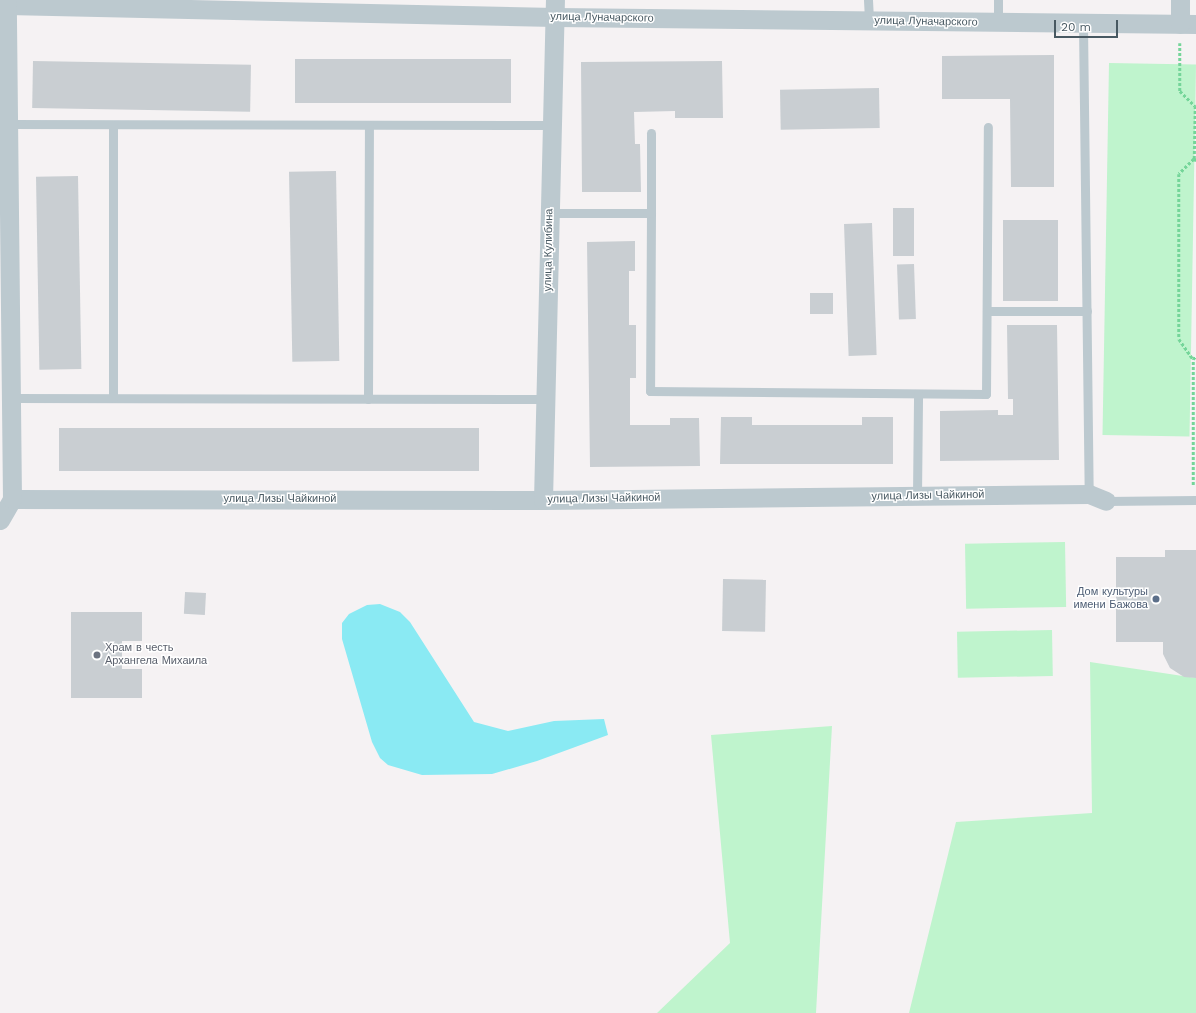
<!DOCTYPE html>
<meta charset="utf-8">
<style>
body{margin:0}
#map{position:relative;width:1196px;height:1013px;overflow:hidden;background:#f5f2f3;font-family:"Work Sans",sans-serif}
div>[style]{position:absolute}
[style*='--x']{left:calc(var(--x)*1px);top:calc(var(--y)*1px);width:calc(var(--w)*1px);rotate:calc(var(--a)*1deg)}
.green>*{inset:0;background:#bff4cd;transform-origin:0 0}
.water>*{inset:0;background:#8aeaf3}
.building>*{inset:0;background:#c9ced2;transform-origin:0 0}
.path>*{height:2.5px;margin-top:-1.25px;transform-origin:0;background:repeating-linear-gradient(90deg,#74d599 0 3px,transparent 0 5px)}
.lane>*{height:9px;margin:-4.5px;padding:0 4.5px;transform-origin:4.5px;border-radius:4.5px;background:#bcc9cf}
.street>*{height:19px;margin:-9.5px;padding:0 9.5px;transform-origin:9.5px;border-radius:9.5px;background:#bcc9cf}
.dots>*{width:11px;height:11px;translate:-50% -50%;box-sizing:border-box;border:2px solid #fff;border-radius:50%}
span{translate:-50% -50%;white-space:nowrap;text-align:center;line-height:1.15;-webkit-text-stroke:3px #fff;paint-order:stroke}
.street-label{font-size:11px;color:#485962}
.service-label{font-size:11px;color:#4e5e75}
.right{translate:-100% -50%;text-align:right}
.worship-label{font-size:11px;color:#5b616d}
.left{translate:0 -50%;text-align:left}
.scale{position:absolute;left:1054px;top:20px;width:64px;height:18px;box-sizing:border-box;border:2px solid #485962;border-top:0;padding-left:5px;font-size:12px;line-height:14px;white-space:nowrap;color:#485962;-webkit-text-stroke:3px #fff;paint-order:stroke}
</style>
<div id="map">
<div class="green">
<i style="left:1109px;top:63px;width:87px;height:372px;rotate:1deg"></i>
<i style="left:1065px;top:542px;width:65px;height:100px;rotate:89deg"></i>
<i style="left:1052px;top:630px;width:46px;height:95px;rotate:89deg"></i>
<i style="clip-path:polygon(1090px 662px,1196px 678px,1196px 1013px,909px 1013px,956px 822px,1092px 813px)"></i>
<i style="clip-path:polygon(832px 726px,816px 1013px,657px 1013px,730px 943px,711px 735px)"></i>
</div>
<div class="water">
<i style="clip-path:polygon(380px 604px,400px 612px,410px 622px,474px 722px,508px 731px,554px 721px,604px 719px,608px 735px,537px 761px,492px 774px,422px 775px,388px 765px,380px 758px,372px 742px,342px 639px,342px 623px,349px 614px,367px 605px)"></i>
</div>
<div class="building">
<i style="clip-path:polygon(1054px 55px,1054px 187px,1011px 187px,1010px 99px,942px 99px,942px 56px)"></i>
<i style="left:295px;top:59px;width:216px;height:44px"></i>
<i style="left:33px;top:61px;width:218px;height:47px;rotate:1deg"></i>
<i style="clip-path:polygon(722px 61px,723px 118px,675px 118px,675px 111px,634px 112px,635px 144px,640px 144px,641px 192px,582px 192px,581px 62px)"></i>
<i style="left:879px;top:88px;width:40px;height:99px;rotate:89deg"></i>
<i style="left:336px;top:171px;width:190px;height:47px;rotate:89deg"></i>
<i style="left:78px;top:176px;width:193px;height:42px;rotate:89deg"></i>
<i style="left:893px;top:208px;width:21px;height:48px"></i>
<i style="left:1058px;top:220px;width:81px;height:55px;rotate:90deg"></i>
<i style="left:872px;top:223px;width:132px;height:28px;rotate:88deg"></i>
<i style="clip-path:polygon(635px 241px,635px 271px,629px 271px,629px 325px,636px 325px,636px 378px,630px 378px,630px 425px,670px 425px,670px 418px,699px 418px,700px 466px,590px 467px,587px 242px)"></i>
<i style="left:914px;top:264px;width:55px;height:17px;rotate:88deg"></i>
<i style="left:810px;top:293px;width:23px;height:21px"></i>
<i style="clip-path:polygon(1007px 325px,1057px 325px,1059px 460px,940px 461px,940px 411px,998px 410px,998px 415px,1013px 415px,1013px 399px,1008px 399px)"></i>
<i style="clip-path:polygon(721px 417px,752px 417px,752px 425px,862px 425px,862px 417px,893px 417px,893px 464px,720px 464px)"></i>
<i style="left:479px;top:428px;width:43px;height:420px;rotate:90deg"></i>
<i style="clip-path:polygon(1165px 550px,1196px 550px,1196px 678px,1184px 677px,1170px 668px,1163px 654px,1163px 642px,1116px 642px,1116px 557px,1165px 557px)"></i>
<i style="left:723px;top:579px;width:43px;height:52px;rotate:1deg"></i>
<i style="left:206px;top:593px;width:22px;height:21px;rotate:93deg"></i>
<i style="clip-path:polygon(71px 612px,142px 612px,142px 641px,122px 641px,122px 669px,142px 669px,142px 698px,71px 698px)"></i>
</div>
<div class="path">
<i style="--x:1180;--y:43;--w:48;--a:90"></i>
<i style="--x:1180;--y:91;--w:21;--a:45"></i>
<i style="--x:1195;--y:106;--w:1;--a:-45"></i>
<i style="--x:1194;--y:159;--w:53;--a:-88.9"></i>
<i style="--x:1196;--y:161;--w:3;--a:-135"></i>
<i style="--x:1194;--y:159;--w:21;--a:135"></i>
<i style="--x:1179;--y:174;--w:165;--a:90"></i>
<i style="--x:1179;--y:339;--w:24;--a:55"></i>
<i style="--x:1193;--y:359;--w:4;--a:-45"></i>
<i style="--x:1193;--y:485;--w:126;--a:-90"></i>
</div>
<div class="lane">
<i style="--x:868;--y:0;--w:22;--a:87"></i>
<i style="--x:998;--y:0;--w:23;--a:90"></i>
<i style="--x:1083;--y:25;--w:469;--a:89.3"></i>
<i style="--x:8;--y:124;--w:544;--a:0.11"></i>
<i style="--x:550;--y:213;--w:101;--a:0"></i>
<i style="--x:651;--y:213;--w:178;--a:90.3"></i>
<i style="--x:650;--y:391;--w:336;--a:0.5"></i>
<i style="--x:986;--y:394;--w:267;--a:-89.6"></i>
<i style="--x:651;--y:213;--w:80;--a:-90"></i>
<i style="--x:987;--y:311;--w:100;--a:0"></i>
<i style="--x:11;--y:398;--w:535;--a:0.11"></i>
<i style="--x:113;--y:398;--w:273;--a:-90"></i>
<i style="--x:368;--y:399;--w:274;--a:-89.8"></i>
<i style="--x:917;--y:496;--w:102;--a:-89.4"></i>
<i style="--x:1106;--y:501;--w:90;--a:-0.6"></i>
</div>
<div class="street">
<i style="--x:7;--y:5;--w:548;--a:1.25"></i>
<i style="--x:555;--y:17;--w:641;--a:0.63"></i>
<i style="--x:1180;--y:24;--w:24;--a:-90"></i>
<i style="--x:12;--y:499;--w:531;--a:0.11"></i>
<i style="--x:543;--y:500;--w:546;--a:-0.63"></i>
<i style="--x:1089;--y:494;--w:18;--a:22"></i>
<i style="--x:543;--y:500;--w:500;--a:-88.63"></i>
<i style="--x:0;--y:520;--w:24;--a:-60"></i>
<i style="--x:12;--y:499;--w:499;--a:-90.6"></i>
</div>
<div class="dots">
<i style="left:1156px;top:599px;background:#5c6f8a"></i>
<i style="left:97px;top:655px;background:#6b7280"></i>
</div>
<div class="street-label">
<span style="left:602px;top:18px;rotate:1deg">улица Луначарского</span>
<span style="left:926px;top:22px;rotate:1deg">улица Луначарского</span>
<span style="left:549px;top:250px;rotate:-89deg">улица Кулибина</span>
<span style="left:928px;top:496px;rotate:-1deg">улица Лизы Чайкиной</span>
<span style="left:280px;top:499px">улица Лизы Чайкиной</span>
<span style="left:604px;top:499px;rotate:-1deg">улица Лизы Чайкиной</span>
</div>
<div class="service-label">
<span class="right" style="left:1148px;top:599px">Дом культуры<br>имени Бажова</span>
</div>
<div class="worship-label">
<span class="left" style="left:105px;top:655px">Храм в честь<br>Архангела Михаила</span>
</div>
<div class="scale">20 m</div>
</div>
